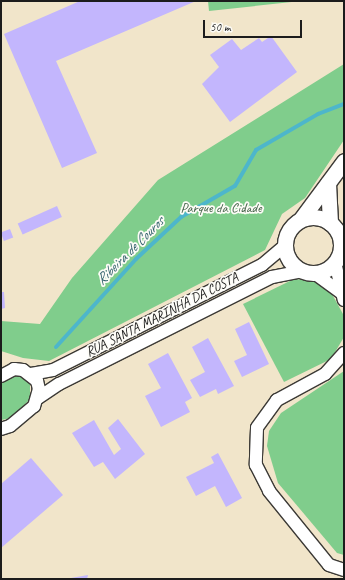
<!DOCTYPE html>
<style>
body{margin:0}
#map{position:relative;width:345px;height:580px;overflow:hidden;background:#f1e5ca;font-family:Caveat,sans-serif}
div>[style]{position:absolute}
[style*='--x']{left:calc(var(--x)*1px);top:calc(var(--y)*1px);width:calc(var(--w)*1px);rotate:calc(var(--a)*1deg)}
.green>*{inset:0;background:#80cd8c}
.stream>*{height:4px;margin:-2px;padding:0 2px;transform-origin:2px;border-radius:2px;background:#4db6cb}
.building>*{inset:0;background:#c3b6fd;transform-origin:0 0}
.roads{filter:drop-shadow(1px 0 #3c3a36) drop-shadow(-1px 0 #3c3a36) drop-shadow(0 1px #3c3a36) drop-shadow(0 -1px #3c3a36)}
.minor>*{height:12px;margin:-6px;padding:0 6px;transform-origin:6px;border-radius:6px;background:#fff}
.tertiary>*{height:15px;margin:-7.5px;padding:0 7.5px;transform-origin:7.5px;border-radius:7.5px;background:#fff}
.tertiary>.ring{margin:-7.5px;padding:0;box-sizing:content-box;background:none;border:15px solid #fff;border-radius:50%}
span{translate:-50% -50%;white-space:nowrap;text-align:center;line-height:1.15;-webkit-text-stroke:3.5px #fdfcf7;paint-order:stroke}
.park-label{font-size:14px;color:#446349}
.street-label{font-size:14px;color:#1c1c1c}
.water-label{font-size:15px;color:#32616b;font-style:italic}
.frame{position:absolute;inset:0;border:2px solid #1c1c1c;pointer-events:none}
.scale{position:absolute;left:203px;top:20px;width:99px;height:18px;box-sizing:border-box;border:2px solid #1c1c1c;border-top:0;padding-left:5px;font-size:12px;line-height:14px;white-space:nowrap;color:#1c1c1c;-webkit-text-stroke:3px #fdfcf7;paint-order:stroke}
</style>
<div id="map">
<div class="green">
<i style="clip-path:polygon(208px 1px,301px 1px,209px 11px)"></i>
<i style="clip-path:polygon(344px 64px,344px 140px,305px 198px,282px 214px,265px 250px,49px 361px,23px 358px,1px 351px,1px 321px,40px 324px,72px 278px,158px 180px)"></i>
<i style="clip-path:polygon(294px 279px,315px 281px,332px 294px,343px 314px,344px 337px,331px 359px,284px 382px,243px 304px)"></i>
<i style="clip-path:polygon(344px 371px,344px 555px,337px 553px,278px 483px,267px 446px,269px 431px,281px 413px)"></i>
<i style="clip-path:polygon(21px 376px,30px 383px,30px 399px,12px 418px,1px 420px,1px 383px,10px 377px)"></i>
</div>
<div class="stream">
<i style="--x:56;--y:347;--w:119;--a:-47.7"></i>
<i style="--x:136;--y:259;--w:62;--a:-43"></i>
<i style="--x:181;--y:217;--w:62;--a:-29.9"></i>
<i style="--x:235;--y:186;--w:42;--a:-59.7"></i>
<i style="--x:256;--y:150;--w:72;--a:-30.1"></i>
<i style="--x:318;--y:114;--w:28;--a:-21"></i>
</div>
<div class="building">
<i style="clip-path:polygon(80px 1px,196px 1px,56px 61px,97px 153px,62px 168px,4px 34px)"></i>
<i style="clip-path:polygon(271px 36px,297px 72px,230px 122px,202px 84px,219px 67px,210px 55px,232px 39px,241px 50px,259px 38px,262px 42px)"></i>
<i style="left:57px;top:206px;width:12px;height:43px;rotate:66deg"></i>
<i style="left:10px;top:229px;width:9px;height:10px;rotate:69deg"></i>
<i style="clip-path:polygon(1px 292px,4px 292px,5px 308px,1px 309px)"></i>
<i style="clip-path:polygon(249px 322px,269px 364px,242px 377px,234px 361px,247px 355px,235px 329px)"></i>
<i style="clip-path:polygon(208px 338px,234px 386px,218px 394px,216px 389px,200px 397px,190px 380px,205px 372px,192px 347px)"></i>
<i style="clip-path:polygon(168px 353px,192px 398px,185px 402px,190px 412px,161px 427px,145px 396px,161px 388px,148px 364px)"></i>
<i style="clip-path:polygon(118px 419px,145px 454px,115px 479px,103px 462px,94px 467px,72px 433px,94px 420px,114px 455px,121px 449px,108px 428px)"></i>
<i style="clip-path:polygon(218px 453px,242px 498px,226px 507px,215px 486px,196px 496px,186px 477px,214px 463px,211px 457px)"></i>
<i style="clip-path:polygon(31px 458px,63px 495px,1px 548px,1px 484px)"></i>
<i style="clip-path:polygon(88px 575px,87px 579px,71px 579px,71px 578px)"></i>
</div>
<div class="roads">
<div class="minor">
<i style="--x:335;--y:262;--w:39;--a:77"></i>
<i style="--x:314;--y:273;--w:36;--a:36"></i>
<i style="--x:344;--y:353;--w:28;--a:132"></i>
<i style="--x:325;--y:374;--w:55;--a:151.6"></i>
<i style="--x:277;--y:400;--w:34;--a:126"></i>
<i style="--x:257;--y:428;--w:37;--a:92"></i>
<i style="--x:256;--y:465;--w:29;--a:63"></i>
<i style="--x:269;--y:491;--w:95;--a:51"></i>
<i style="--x:329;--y:565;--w:16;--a:18"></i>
<i style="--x:31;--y:374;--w:22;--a:-10"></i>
<i style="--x:53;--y:370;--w:234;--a:-26.7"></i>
<i style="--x:262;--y:265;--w:30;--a:-40"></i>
<i style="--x:1;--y:376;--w:15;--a:-28"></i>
<i style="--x:14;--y:369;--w:9;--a:6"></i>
<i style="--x:23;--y:370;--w:18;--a:38"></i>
<i style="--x:37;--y:381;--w:8;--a:76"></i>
<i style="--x:39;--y:389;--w:18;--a:106"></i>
<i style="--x:34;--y:406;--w:31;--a:140"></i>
<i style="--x:10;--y:426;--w:9;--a:162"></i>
<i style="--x:38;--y:398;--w:25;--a:-34"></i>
<i style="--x:59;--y:384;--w:238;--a:-26.7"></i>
<i style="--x:272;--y:277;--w:32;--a:-11"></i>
</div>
<div class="tertiary">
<i style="--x:328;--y:183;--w:40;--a:87.1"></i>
<i class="ring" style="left:285px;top:217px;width:41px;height:41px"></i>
<i style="--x:301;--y:219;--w:72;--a:-53.4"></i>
</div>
</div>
<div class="park-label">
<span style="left:221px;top:208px">Parque da Cidade</span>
</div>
<div class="street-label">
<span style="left:162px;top:315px;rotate:-27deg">RUA SANTA MARINHA DA COSTA</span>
</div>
<div class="water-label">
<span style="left:130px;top:251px;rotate:-45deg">Ribeira de Couros</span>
</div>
<div class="frame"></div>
<div class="scale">50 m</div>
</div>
